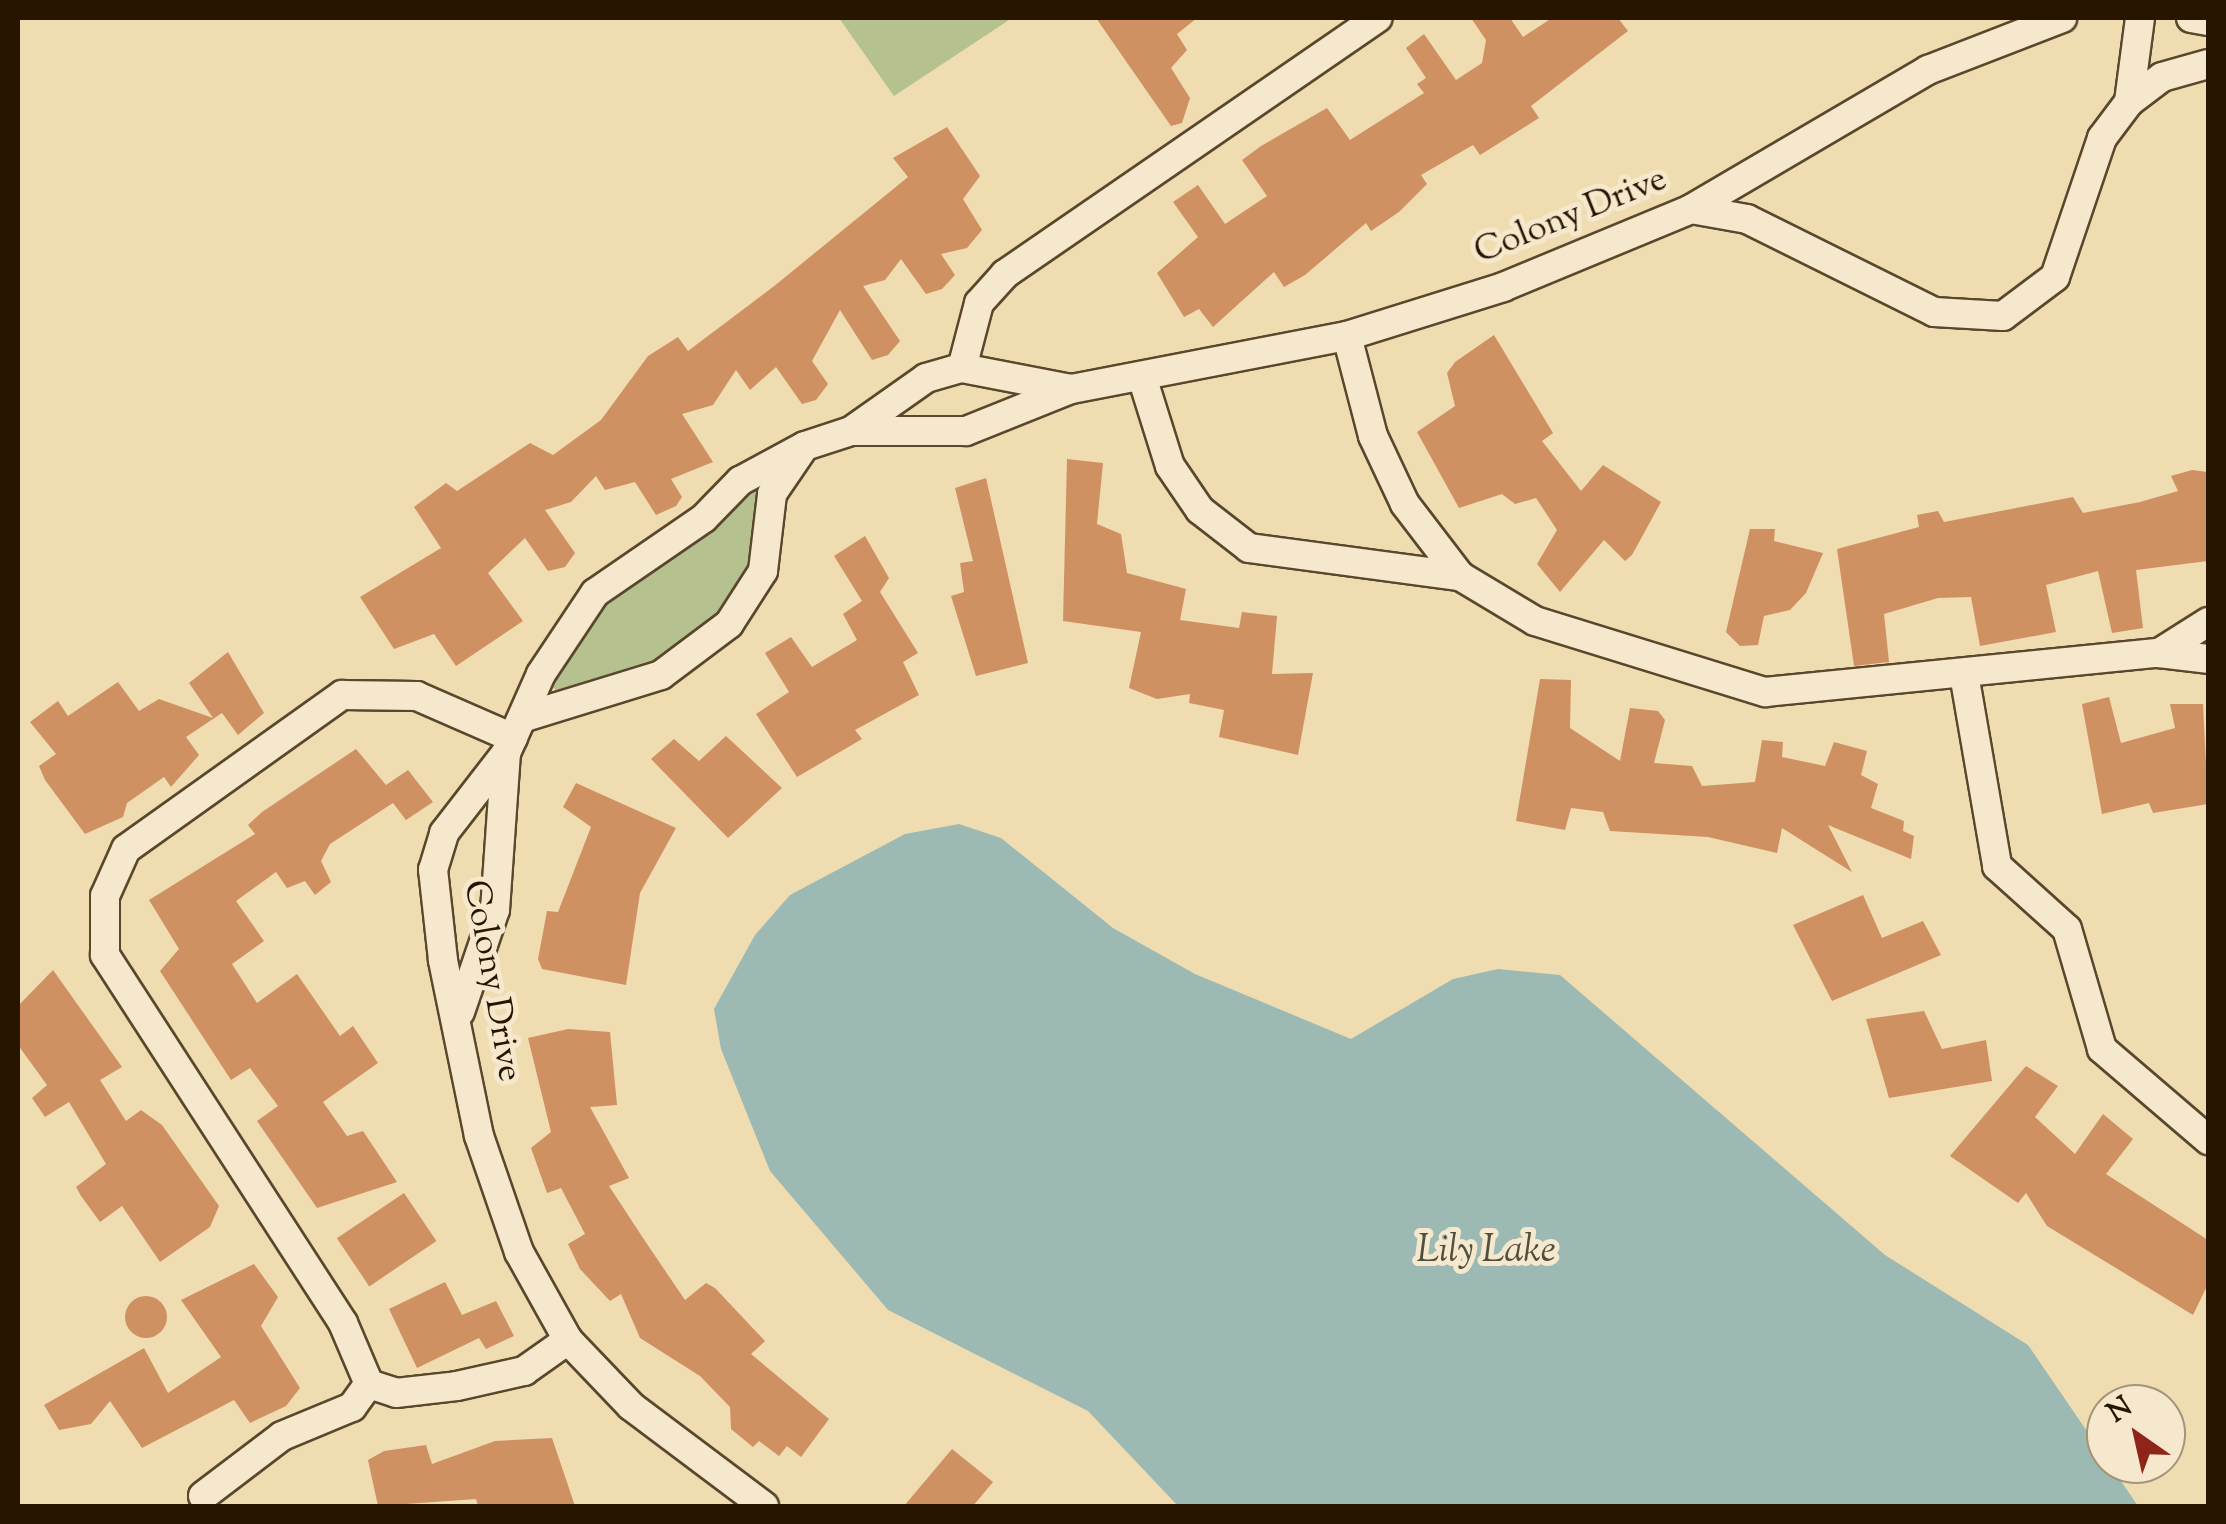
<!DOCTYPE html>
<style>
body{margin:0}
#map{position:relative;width:2226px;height:1524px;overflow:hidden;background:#efdcb1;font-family:"Sorts Mill Goudy",serif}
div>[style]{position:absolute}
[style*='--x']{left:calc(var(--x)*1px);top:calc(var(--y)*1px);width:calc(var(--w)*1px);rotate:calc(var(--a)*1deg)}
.green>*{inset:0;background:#b5c18e}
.water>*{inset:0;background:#9cbab3}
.building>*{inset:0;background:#cf9162;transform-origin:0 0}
.round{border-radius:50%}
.roads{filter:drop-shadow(2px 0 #5a472c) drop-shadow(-2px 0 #5a472c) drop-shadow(0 2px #5a472c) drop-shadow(0 -2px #5a472c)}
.minor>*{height:28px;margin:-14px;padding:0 14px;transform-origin:14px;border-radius:14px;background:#f5e8cc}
span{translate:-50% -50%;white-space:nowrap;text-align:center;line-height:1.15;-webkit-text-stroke:10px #f5e8cc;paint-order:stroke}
.street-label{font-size:35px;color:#281500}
.water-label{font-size:38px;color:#514f3f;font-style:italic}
.frame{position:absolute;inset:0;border:20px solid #281500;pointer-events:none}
.north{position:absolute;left:2086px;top:1384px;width:100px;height:100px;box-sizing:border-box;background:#f5e8cc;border:2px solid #a3947a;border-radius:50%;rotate:326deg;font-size:28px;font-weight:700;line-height:40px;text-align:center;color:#281500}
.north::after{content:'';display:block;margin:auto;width:35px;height:45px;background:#8f2418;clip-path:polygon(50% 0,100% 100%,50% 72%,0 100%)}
</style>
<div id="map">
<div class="green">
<i style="clip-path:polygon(839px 18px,1012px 18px,894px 96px)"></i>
<i style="clip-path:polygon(751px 483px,762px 485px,756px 561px,728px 612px,661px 666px,560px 693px,552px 687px,599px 603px)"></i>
</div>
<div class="water">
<i style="clip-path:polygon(959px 824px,1001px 838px,1113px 928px,1195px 974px,1351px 1039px,1453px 979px,1498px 969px,1560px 975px,1885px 1255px,2028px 1345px,2138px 1506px,1178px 1506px,1088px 1411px,888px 1310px,770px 1171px,721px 1049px,714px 1009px,755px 935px,790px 895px,905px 834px)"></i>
</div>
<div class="building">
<i style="clip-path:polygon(1096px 18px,1197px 18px,1177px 34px,1187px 50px,1171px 68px,1190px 98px,1182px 123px,1171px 126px)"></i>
<i style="clip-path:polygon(1471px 18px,1510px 18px,1523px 37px,1552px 18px,1618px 18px,1628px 31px,1531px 106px,1539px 118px,1480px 155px,1473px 145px,1421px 175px,1427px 184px,1399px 212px,1371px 231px,1366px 223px,1305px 275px,1284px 287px,1274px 272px,1213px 327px,1199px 309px,1184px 317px,1157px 273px,1198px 237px,1173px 202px,1198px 185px,1225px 224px,1267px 196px,1242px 160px,1261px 146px,1327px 108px,1350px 140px,1424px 93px,1417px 84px,1426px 78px,1406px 48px,1424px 34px,1456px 80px,1482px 63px,1486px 40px)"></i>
<i style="clip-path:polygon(947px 127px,980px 176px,963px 199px,982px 230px,967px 248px,941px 254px,955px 275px,942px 289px,926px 294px,901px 259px,885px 280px,863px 286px,900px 341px,888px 355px,872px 360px,840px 310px,812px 361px,828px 384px,816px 400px,802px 404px,776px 367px,750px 390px,736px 370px,713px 405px,682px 414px,713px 462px,671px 479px,682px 497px,676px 506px,656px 515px,635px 482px,605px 490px,596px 476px,571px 502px,545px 510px,575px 553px,565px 567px,548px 571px,525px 538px,488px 573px,523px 621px,456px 666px,434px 634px,394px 649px,360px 597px,441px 548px,414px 507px,446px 483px,457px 491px,530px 443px,553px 455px,601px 420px,648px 356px,678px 337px,688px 351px,773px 287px,908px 177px,893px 158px)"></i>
<i style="clip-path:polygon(1494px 335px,1553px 433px,1542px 441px,1581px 491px,1603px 465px,1661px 502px,1632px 555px,1625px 561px,1604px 540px,1560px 592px,1537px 564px,1557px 530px,1536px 498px,1515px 504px,1502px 494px,1459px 508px,1417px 432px,1455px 406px,1447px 373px,1455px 362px)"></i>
<i style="clip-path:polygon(1067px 459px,1103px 463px,1097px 524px,1121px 534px,1127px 573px,1186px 589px,1180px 620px,1239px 628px,1242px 612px,1277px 616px,1272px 674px,1313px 673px,1298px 755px,1219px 737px,1224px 710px,1189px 703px,1190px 694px,1157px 699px,1129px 688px,1141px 632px,1063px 621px)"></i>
<i style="clip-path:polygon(2192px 470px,2208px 472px,2208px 561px,2136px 570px,2143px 628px,2112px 633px,2098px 571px,2046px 585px,2056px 632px,1980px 646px,1971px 597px,1938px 598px,1884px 614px,1889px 662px,1854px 666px,1837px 549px,1919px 527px,1917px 515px,1938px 511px,1944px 522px,2073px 497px,2083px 513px,2140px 502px,2178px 491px,2171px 476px)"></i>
<i style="clip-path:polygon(986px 478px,1028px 663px,976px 676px,951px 596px,964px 592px,960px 563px,973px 561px,955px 488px)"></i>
<i style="clip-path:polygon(1750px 529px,1775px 529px,1774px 541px,1823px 553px,1806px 593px,1790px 610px,1764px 616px,1758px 645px,1740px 646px,1726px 632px)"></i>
<i style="clip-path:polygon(865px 536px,889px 578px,880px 592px,918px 653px,903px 662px,919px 695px,855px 730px,862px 739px,797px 777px,756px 714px,789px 692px,765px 653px,791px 637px,812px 667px,857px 640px,843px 614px,862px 601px,834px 556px)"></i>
<i style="clip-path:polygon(228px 652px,264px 713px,238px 735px,222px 713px,186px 737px,199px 755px,171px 787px,164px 777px,127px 803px,123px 817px,85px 834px,45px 780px,39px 766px,56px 754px,30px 722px,58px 701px,68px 716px,118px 682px,139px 711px,159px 699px,213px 718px,189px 683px)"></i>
<i style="clip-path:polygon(1540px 679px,1571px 680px,1570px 728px,1620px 761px,1630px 708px,1658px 711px,1665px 720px,1654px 763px,1692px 766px,1702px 786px,1755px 782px,1762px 740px,1783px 742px,1782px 757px,1825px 766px,1834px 742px,1867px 751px,1861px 775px,1878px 784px,1871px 808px,1904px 821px,1903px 831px,1914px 836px,1911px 859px,1828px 825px,1852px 872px,1782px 828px,1777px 853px,1708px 837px,1610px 831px,1603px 812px,1571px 808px,1565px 830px,1516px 821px)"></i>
<i style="clip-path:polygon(2109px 697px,2121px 743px,2175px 728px,2170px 704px,2203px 704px,2208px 804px,2153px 813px,2149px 803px,2102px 814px,2082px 704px)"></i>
<i style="clip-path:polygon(726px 736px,782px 788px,728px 838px,651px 759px,674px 739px,699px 761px)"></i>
<i style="clip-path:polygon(356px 749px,386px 785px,408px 770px,433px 802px,406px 820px,393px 803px,330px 844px,321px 861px,331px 882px,315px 895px,305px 881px,287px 888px,276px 872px,236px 901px,264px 941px,232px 964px,257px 1003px,297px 974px,340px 1036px,353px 1026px,378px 1063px,323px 1102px,347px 1136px,363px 1131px,397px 1182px,317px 1208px,257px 1121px,278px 1106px,250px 1068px,231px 1080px,160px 971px,179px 949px,149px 900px,255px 834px,248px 825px,262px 812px)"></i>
<i style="clip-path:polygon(576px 783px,676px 828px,640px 893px,626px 985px,542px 969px,538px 959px,547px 911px,558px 912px,591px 827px,563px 807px)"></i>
<i style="clip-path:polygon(1863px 895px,1882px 938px,1923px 921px,1941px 955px,1832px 1001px,1793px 925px)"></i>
<i style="clip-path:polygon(53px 970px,122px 1067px,100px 1080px,126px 1121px,141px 1110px,162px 1125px,219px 1206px,210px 1227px,160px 1262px,122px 1206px,100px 1222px,81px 1196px,76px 1187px,106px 1164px,69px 1102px,45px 1117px,32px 1098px,47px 1085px,18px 1045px,18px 1006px)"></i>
<i style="clip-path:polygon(1924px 1011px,1942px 1049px,1986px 1040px,1992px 1081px,1889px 1098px,1866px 1019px)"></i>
<i style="clip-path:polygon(568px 1029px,610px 1032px,617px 1105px,590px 1107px,629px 1178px,609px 1186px,645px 1241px,685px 1300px,706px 1283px,715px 1288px,765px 1341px,751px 1354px,829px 1419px,801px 1457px,787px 1446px,779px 1456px,759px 1441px,753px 1447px,731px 1429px,730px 1407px,700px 1376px,640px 1338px,621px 1294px,610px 1301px,580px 1269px,568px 1244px,585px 1234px,561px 1188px,547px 1193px,531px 1148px,551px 1132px,528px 1038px)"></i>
<i style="clip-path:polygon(2026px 1066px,2058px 1086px,2035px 1117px,2075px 1154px,2103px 1114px,2133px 1139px,2106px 1174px,2208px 1240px,2208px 1284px,2193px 1315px,2047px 1226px,2026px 1193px,2018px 1203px,1950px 1156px)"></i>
<i style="left:404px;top:1193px;width:58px;height:81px;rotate:56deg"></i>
<i style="clip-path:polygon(254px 1264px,278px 1297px,261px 1326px,300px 1388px,286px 1406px,250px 1423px,234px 1400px,142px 1448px,110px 1401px,91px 1424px,59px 1430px,44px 1405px,144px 1348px,168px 1393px,221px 1357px,181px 1300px)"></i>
<i style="clip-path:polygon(445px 1282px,462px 1315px,496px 1301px,514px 1336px,486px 1349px,479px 1338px,417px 1368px,389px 1309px)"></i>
<i class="round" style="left:125px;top:1296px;width:42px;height:42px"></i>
<i style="clip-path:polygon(552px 1438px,575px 1506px,478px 1506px,476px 1499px,378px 1506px,368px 1460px,384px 1451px,426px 1445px,432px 1464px,495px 1441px)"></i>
<i style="clip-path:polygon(952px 1449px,993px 1482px,973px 1506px,904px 1506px)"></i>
</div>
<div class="roads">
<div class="minor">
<i style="--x:2140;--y:18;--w:85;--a:97.5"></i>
<i style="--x:2129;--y:102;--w:41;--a:-37.1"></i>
<i style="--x:2162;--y:77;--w:48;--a:-15.8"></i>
<i style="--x:2191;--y:18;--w:17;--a:10"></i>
<i style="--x:1691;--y:209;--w:57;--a:10.1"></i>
<i style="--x:1747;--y:219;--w:209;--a:26.4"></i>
<i style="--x:1934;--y:312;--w:69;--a:3.3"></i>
<i style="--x:2003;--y:316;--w:65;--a:-36.9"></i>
<i style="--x:2055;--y:277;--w:147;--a:-71.3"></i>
<i style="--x:2102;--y:138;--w:45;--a:-53.1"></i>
<i style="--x:1347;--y:336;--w:103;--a:75.4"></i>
<i style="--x:1373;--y:436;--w:75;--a:64.8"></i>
<i style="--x:1405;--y:504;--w:91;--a:52.6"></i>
<i style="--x:1460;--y:576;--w:87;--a:31"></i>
<i style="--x:1535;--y:621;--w:241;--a:17.2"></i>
<i style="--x:1765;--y:692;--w:396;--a:-5.7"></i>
<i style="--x:2159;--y:653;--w:49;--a:7"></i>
<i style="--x:962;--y:368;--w:67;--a:-75.3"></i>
<i style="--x:979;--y:303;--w:39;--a:-48"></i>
<i style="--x:1005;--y:274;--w:452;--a:-34.5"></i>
<i style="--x:1143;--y:380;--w:90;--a:72.6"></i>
<i style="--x:1170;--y:466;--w:53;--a:55.7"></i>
<i style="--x:1200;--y:510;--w:62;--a:37.8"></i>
<i style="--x:1249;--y:548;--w:213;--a:7.6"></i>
<i style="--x:851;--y:431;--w:92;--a:-35.2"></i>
<i style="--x:926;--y:378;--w:37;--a:-16"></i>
<i style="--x:962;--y:368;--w:111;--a:10.9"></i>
<i style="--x:2159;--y:653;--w:58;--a:-32.3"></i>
<i style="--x:1964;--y:674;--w:195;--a:80.2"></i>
<i style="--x:1997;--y:866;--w:94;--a:42"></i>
<i style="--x:2067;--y:929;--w:125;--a:73.7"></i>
<i style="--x:2102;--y:1049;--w:140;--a:40.6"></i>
<i style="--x:528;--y:716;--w:139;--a:-17.1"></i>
<i style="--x:661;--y:675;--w:85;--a:-36.9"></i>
<i style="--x:729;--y:624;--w:63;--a:-57.3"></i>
<i style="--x:763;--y:571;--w:78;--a:-83.3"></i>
<i style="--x:772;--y:494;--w:57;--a:-55.8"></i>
<i style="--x:513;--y:738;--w:105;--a:-156.4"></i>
<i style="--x:417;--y:696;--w:75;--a:-179.2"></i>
<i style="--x:342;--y:695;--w:265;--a:144.5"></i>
<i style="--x:126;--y:849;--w:51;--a:114.1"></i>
<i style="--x:105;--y:896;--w:59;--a:90"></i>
<i style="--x:105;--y:955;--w:438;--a:57.1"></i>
<i style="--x:343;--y:1323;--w:66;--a:66.9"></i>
<i style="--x:369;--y:1384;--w:28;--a:18"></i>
<i style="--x:396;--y:1393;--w:61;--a:-6.5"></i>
<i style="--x:457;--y:1386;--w:69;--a:-12.6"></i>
<i style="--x:524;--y:1371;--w:54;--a:-35.2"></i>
<i style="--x:460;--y:1012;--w:108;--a:-71.1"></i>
<i style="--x:495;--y:910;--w:157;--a:-86"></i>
<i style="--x:203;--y:1496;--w:99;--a:-37.2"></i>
<i style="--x:282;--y:1436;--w:76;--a:-22.5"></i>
<i style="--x:352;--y:1407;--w:29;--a:-54"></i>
<i style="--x:764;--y:1506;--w:166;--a:-143.1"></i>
<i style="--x:631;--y:1406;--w:91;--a:-133.7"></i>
<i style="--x:568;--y:1340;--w:101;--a:-119.1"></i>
<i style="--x:519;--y:1252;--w:123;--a:-109"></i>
<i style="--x:479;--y:1136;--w:180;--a:-101.6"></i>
<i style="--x:443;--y:960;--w:91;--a:-96.3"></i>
<i style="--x:433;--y:870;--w:39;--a:-73"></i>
<i style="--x:444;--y:833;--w:101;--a:-52.2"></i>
<i style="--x:506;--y:753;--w:86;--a:-66.1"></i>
<i style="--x:541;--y:674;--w:97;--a:-56.3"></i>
<i style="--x:595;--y:593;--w:132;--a:-34.5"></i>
<i style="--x:704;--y:518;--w:52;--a:-45.8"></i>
<i style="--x:740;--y:481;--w:74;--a:-28.3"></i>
<i style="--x:805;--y:446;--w:48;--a:-18.1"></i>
<i style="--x:851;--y:431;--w:115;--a:0"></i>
<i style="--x:966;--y:431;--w:113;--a:-21.8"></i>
<i style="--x:1071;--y:389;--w:281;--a:-10.9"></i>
<i style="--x:1347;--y:336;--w:164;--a:-17.4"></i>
<i style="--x:1503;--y:287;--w:204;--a:-22.5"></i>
<i style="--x:1691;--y:209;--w:275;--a:-30.4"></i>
<i style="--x:1928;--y:70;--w:144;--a:-21.2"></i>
</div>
</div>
<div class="street-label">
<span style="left:1571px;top:217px;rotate:-22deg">Colony Drive</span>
<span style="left:491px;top:981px;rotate:80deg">Colony Drive</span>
</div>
<div class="water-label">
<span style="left:1486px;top:1253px">Lily Lake</span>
</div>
<div class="frame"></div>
<div class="north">N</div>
</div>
